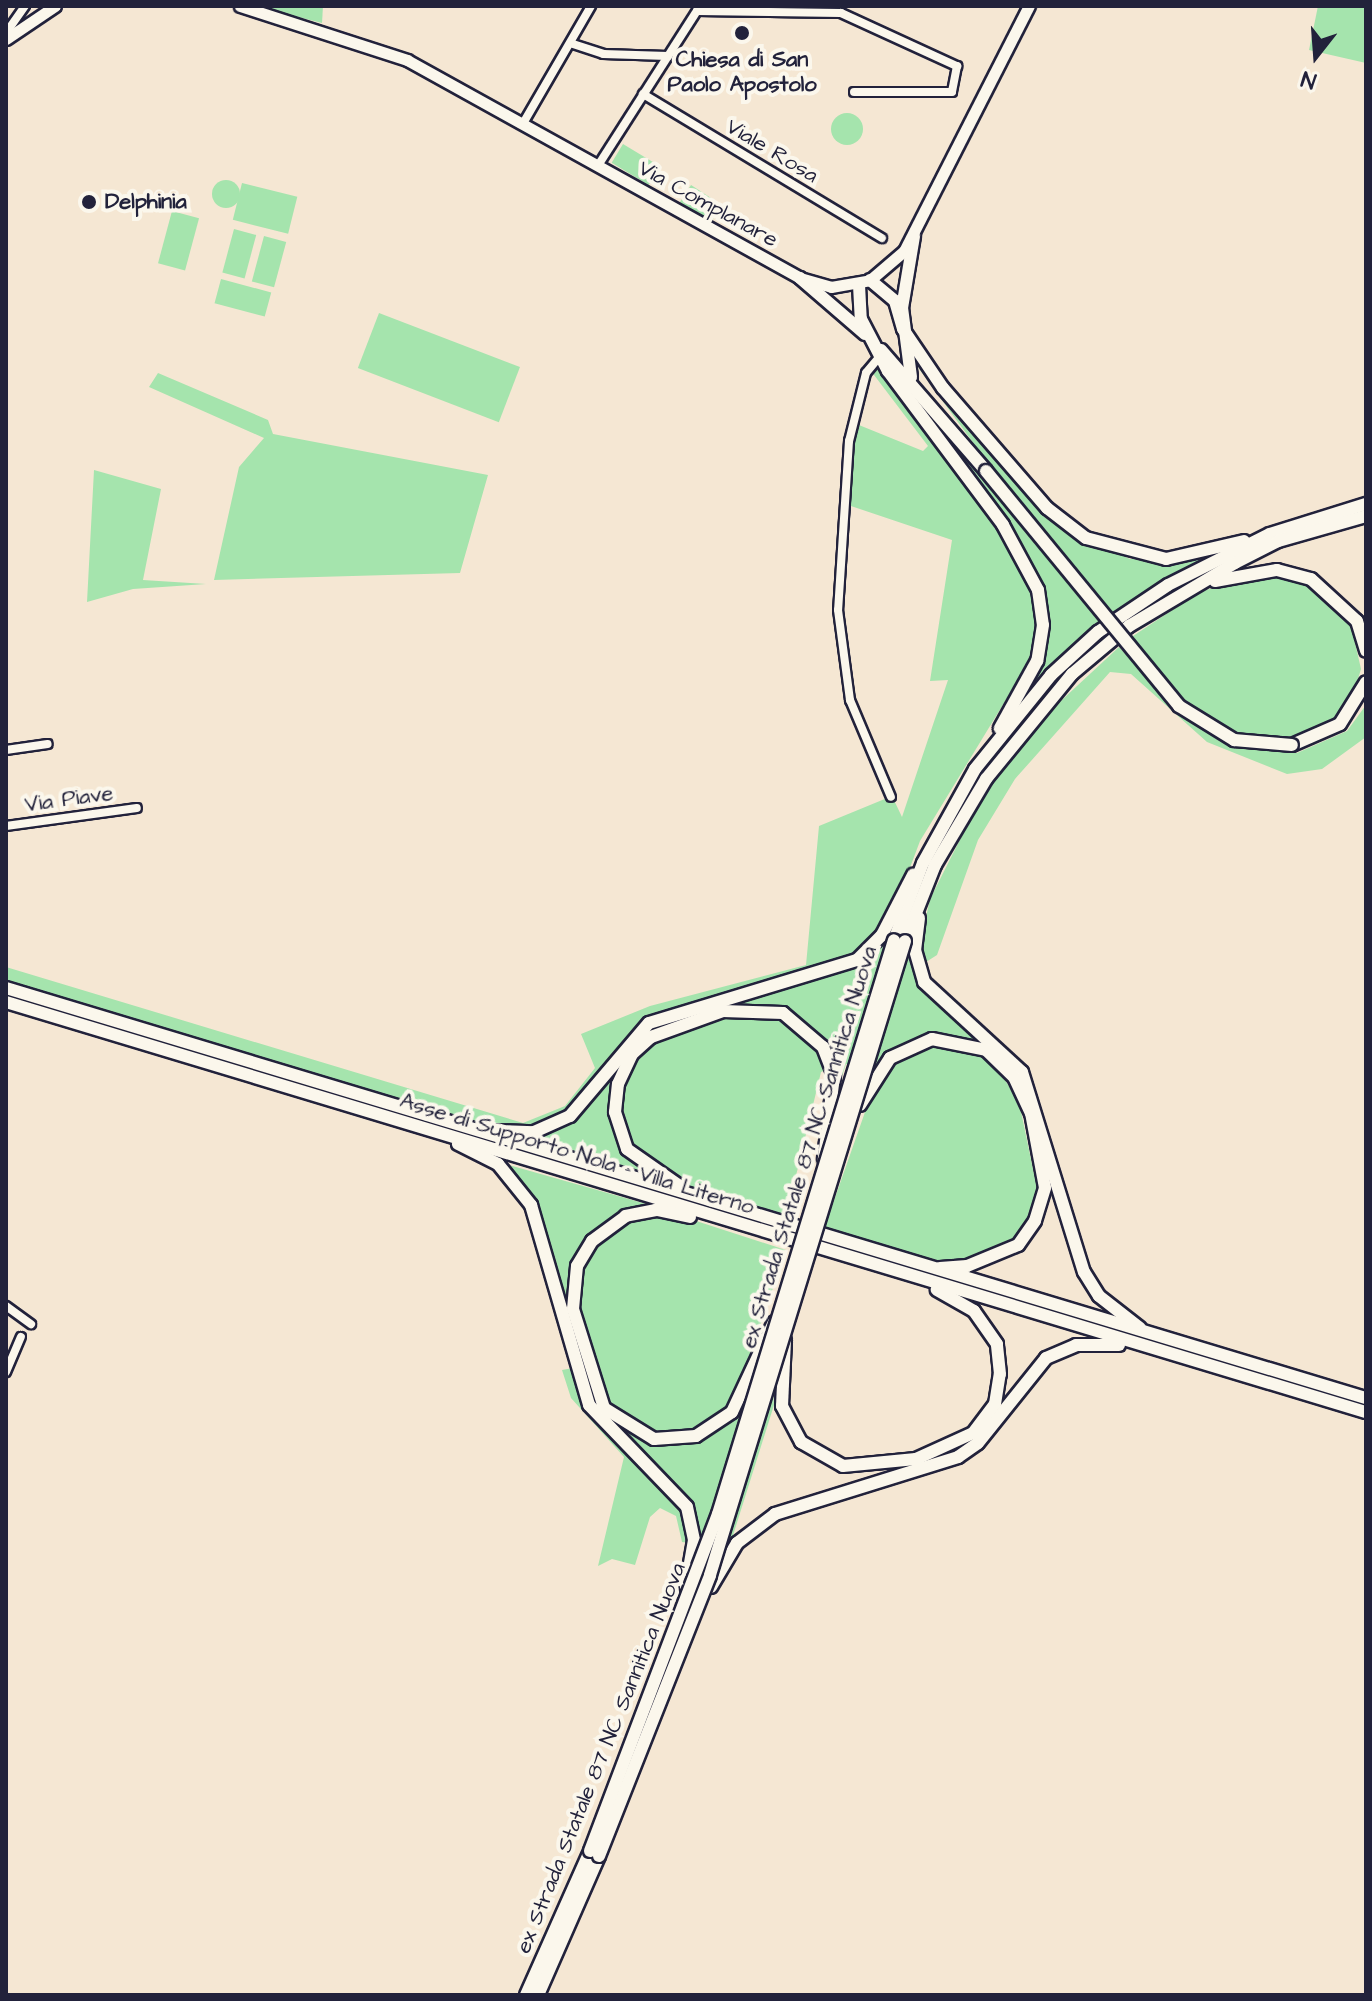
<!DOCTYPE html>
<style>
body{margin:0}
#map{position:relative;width:1372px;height:2001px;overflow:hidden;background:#f5e7d3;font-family:"Architects Daughter",sans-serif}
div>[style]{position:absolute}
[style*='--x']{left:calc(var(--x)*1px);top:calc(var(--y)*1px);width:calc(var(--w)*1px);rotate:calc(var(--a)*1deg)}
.green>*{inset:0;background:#a5e4ad;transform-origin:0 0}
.round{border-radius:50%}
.roads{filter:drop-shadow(2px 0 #22223b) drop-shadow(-2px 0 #22223b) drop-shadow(0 2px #22223b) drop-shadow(0 -2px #22223b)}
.minor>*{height:8px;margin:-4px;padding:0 4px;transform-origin:4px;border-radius:4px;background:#fbf7ec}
.secondary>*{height:11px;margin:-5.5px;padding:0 5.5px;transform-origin:5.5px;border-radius:5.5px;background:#fbf7ec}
.trunk>*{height:12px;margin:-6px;padding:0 6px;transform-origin:6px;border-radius:6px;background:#fbf7ec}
.bridges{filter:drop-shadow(2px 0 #22223b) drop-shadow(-2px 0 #22223b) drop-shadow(0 2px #22223b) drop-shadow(0 -2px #22223b)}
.trunk-bridge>*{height:12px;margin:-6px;padding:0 6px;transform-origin:6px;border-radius:6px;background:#fbf7ec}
.dots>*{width:22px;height:22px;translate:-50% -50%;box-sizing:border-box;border:4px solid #fbf7ec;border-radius:50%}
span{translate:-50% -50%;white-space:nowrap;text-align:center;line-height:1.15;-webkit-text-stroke:8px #fbf7ec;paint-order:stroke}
.poi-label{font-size:22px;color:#22223b;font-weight:700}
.left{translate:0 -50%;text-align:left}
.street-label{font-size:22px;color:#22223b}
.frame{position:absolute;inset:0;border:8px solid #22223b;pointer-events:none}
.north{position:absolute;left:1276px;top:16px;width:80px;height:80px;-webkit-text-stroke:6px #fbf7ec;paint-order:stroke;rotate:197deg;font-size:22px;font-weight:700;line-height:32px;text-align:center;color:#22223b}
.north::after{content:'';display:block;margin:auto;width:28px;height:36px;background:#22223b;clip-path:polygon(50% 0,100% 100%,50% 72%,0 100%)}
</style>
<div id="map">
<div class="green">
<i style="clip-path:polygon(256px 6px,323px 6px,322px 23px,278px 12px)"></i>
<i style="clip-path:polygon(1318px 6px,1366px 6px,1366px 63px,1309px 50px)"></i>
<i class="round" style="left:831px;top:113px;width:32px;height:32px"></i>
<i style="left:623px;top:144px;width:43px;height:22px;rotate:31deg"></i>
<i class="round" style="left:212px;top:180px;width:28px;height:28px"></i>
<i style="left:242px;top:183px;width:57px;height:38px;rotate:14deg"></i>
<i style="left:691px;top:185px;width:37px;height:22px;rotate:33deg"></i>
<i style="left:172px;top:211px;width:28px;height:54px;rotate:15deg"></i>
<i style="left:234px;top:229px;width:23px;height:45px;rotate:15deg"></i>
<i style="left:264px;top:236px;width:23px;height:47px;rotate:15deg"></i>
<i style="left:221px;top:279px;width:52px;height:25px;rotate:15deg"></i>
<i style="left:379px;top:313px;width:151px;height:59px;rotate:21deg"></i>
<i style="clip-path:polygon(875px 364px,1023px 566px,1036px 607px,1035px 652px,920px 841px,882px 942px,909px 950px,930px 999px,976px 1034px,1019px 1102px,1037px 1188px,1025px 1225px,1006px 1247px,978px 1260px,947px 1263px,824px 1229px,878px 1075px,846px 1064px,838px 1088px,835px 1066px,821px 1072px,786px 1217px,678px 1182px,631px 1145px,620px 1094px,637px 1056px,702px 1012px,654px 1030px,615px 1076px,614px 1130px,646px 1176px,520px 1138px,561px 1126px,648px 1030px,701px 1008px,698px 1001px,628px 1036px,575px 1107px,541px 1126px,510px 1128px,448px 1116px,6px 981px,6px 967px,523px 1123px,565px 1106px,595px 1068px,581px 1034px,650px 1006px,806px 965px,819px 826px,892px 796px,902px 817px,948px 680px,930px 681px,952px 540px,845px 504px,854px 423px,923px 451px,928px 446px,871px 371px)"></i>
<i style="clip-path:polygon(917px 366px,1062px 527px,1130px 559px,1204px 558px,1094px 630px,1031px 689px,1040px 585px,900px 382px,992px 489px,1001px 481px)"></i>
<i style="clip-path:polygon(158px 373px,268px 420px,273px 434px,488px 475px,460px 573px,214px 580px,239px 467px,264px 438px,149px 387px)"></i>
<i style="clip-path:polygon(94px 470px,161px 489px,143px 580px,206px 584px,133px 589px,87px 602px)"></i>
<i style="clip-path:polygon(1275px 574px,1306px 583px,1349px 616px,1361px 669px,1353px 696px,1330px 723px,1296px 738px,1250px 739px,1184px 704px,1127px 640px,1201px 591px)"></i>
<i style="clip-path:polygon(1119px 647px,1177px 709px,1225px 743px,1297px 753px,1347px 731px,1366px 705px,1366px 737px,1322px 769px,1287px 774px,1207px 742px,1131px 674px,1110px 672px,1015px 779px,978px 840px,937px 955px,926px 962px,920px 944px,930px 899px,980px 800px,1036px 724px)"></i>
<i style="clip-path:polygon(505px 1164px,650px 1205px,599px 1228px,572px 1268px,570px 1316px,583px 1366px,591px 1365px,578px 1314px,579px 1275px,592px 1249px,621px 1223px,649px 1214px,687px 1218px,786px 1250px,735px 1399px,767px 1409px,773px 1391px,774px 1405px,729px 1548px,682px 1542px,676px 1516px,660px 1508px,650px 1517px,635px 1565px,612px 1559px,598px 1566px,624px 1457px,571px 1398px,562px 1370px,579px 1367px,531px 1197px)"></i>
</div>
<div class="roads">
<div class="minor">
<i style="--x:697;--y:11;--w:144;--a:0.8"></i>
<i style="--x:841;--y:13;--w:128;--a:24.6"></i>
<i style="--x:957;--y:66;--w:26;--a:101"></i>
<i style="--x:952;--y:92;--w:98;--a:180"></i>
<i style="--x:6;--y:33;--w:33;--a:-55"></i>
<i style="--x:573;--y:44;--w:32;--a:18"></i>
<i style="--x:603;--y:54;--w:65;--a:1.8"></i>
<i style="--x:643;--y:94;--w:279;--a:31.1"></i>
<i style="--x:525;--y:120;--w:132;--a:-59.9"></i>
<i style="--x:599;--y:164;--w:188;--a:-57.4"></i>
<i style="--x:881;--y:355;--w:23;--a:130"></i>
<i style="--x:866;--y:373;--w:70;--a:104"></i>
<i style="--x:849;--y:441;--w:169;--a:93.7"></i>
<i style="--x:838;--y:610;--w:91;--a:82.4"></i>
<i style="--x:850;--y:700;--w:105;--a:67.1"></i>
<i style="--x:6;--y:750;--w:42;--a:-8.1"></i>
<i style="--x:6;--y:826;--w:132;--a:-7.8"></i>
<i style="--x:6;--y:1306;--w:31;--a:36"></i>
<i style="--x:6;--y:1372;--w:38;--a:-67"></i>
</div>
<div class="secondary">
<i style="--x:240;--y:6;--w:176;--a:17.9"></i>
<i style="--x:407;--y:60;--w:449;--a:29"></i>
<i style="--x:800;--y:278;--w:32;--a:16"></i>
<i style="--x:831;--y:287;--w:40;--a:-10"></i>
<i style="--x:870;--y:280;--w:45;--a:-40.5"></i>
<i style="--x:904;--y:251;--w:275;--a:-63"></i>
<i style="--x:6;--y:39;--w:59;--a:-34"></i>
</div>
<div class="trunk">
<i style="--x:800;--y:278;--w:86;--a:40.7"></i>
<i style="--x:870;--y:280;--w:33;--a:40"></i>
<i style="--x:895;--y:301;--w:29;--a:74"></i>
<i style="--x:903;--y:329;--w:71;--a:55.9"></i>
<i style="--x:943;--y:388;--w:159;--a:49.1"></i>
<i style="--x:1047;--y:508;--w:49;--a:37.6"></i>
<i style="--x:1086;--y:538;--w:83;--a:14.7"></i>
<i style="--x:1166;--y:559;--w:80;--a:-13"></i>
<i style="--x:859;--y:285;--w:34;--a:87"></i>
<i style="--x:861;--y:319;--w:59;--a:62.6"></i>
<i style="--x:888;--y:371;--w:192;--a:53.2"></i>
<i style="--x:1003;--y:525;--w:74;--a:61.7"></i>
<i style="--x:1038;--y:590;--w:35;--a:82"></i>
<i style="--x:1043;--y:625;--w:36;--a:99"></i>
<i style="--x:1037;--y:661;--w:77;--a:118.9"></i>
<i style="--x:881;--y:350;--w:160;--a:49"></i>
<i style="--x:911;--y:377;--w:70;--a:-97.4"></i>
<i style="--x:902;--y:308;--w:73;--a:-80.5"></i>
<i style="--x:1215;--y:581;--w:63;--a:-10.1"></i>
<i style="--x:1277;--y:570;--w:35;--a:15"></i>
<i style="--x:1311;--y:579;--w:62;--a:42.4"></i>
<i style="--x:1357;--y:621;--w:31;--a:73"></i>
<i style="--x:1292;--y:745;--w:52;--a:-23.6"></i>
<i style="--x:1340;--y:724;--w:49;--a:-58.2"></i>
<i style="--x:919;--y:918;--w:32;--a:97"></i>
<i style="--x:915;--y:950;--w:33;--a:74"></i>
<i style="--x:924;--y:982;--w:133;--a:42.6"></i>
<i style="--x:1022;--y:1072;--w:209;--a:72.8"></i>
<i style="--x:1084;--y:1272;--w:28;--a:58"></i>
<i style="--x:1099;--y:1296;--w:52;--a:38"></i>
<i style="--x:894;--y:940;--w:82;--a:-69.4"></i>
<i style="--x:923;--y:863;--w:107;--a:-61"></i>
<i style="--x:975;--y:769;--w:121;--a:-51"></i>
<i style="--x:1051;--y:675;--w:64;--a:-42.5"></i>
<i style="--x:1098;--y:632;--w:84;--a:-33.9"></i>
<i style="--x:1168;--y:585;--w:114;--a:-26.6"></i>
<i style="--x:1270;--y:534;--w:101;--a:-17.4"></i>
<i style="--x:905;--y:941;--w:82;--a:-68.5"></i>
<i style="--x:935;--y:865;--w:100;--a:-59.3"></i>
<i style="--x:986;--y:779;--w:136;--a:-50.7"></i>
<i style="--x:1072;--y:674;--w:75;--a:-40.1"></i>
<i style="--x:1129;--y:626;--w:123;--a:-30.7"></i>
<i style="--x:1235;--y:563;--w:48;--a:-27.1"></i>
<i style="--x:1278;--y:541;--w:91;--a:-15.9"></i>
<i style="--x:6;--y:988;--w:1420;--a:16.78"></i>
<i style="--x:6;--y:1002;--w:1420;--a:16.78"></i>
<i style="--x:860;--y:1105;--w:56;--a:-57.4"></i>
<i style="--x:890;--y:1058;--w:46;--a:-24.3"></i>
<i style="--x:932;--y:1039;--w:55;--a:11.5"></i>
<i style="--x:986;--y:1050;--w:39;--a:44"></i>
<i style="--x:1014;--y:1077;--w:40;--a:65"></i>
<i style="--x:1031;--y:1113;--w:76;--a:79.4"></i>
<i style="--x:1045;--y:1188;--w:34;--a:107"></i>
<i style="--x:1035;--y:1221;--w:29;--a:125"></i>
<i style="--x:1018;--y:1245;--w:55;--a:157.6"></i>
<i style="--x:967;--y:1266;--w:27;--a:176"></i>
<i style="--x:496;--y:1131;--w:38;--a:2"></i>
<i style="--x:534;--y:1132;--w:39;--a:-24"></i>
<i style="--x:570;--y:1116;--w:122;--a:-49.7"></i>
<i style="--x:649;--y:1023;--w:217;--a:-16.9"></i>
<i style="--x:857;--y:960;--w:35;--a:-45"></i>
<i style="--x:882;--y:935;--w:68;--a:-62.7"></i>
<i style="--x:458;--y:1144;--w:45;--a:26.6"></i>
<i style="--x:498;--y:1164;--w:53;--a:51.2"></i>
<i style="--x:531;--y:1205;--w:208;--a:73.8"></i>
<i style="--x:589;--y:1405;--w:141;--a:46.1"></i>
<i style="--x:687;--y:1507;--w:34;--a:78"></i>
<i style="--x:694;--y:1540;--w:47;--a:99.9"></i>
<i style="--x:681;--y:1187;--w:66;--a:-144.9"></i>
<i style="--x:627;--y:1149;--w:39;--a:-108"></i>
<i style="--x:615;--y:1112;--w:28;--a:-84"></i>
<i style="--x:618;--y:1084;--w:33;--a:-65"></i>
<i style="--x:632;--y:1054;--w:25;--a:-42"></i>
<i style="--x:651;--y:1037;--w:77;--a:-19.9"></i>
<i style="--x:723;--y:1011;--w:60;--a:1.9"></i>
<i style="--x:783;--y:1013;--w:52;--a:40.4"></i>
<i style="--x:823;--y:1047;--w:31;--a:69"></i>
<i style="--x:834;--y:1076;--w:83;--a:97"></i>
<i style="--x:690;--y:1217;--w:35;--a:-168"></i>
<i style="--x:656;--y:1210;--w:31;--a:169"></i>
<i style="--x:626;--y:1216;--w:42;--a:143.7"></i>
<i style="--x:592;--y:1241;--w:29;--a:121"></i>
<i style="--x:577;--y:1266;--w:43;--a:95.3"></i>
<i style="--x:573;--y:1309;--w:104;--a:72.6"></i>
<i style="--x:604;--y:1408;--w:59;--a:31.8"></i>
<i style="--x:654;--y:1439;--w:42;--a:-4.1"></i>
<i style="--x:696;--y:1436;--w:43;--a:-33.7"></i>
<i style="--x:732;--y:1412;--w:99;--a:-65"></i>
<i style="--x:785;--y:1340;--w:66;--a:92.6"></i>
<i style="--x:782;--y:1406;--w:41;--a:62.2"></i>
<i style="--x:801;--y:1442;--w:48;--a:29.7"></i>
<i style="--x:843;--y:1466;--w:73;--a:-5.5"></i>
<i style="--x:916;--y:1459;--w:63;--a:-24.5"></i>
<i style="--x:973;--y:1433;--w:36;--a:-53"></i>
<i style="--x:995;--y:1404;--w:30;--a:-81"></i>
<i style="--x:1000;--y:1374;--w:30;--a:-96"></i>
<i style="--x:997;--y:1344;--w:40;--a:-124.9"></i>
<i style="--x:974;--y:1311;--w:43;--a:-150.4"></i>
<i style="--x:711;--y:1587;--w:51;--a:-59.4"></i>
<i style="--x:737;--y:1543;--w:48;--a:-37.3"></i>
<i style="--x:775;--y:1514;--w:192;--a:-17.3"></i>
<i style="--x:958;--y:1457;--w:24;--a:-35"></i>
<i style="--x:978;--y:1443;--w:109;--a:-51.3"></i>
<i style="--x:1046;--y:1358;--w:33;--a:-23"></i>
<i style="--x:1076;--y:1345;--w:43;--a:0"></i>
<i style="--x:526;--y:1995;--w:158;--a:-66"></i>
<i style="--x:538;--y:1995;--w:152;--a:-66.3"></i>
</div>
</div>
<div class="bridges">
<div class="trunk-bridge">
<i style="--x:986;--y:471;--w:304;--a:50.6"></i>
<i style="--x:1179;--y:706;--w:65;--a:31.7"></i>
<i style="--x:1234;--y:740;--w:58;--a:4.9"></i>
<i style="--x:590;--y:1851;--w:360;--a:-69.2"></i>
<i style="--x:718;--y:1514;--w:600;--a:-72.95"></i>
<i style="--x:599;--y:1856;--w:302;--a:-68.4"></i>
<i style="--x:710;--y:1575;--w:663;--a:-72.9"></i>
</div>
</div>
<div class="dots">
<i style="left:742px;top:33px;background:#22223b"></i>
<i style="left:89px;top:202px;background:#22223b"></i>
</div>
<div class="poi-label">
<span style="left:742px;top:72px">Chiesa di San<br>Paolo Apostolo</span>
<span class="left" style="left:105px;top:202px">Delphinia</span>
</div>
<div class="street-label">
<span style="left:772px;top:151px;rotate:31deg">Viale Rosa</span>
<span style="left:708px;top:204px;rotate:29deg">Via Complanare</span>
<span style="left:69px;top:799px;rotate:-8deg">Via Piave</span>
<span style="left:809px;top:1147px;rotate:-73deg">ex Strada Statale 87 NC Sannitica Nuova</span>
<span style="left:577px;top:1154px;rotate:17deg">Asse di Supporto Nola - Villa Literno</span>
<span style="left:601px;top:1758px;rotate:-68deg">ex Strada Statale 87 NC Sannitica Nuova</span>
</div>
<div class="frame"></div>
<div class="north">N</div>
</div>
